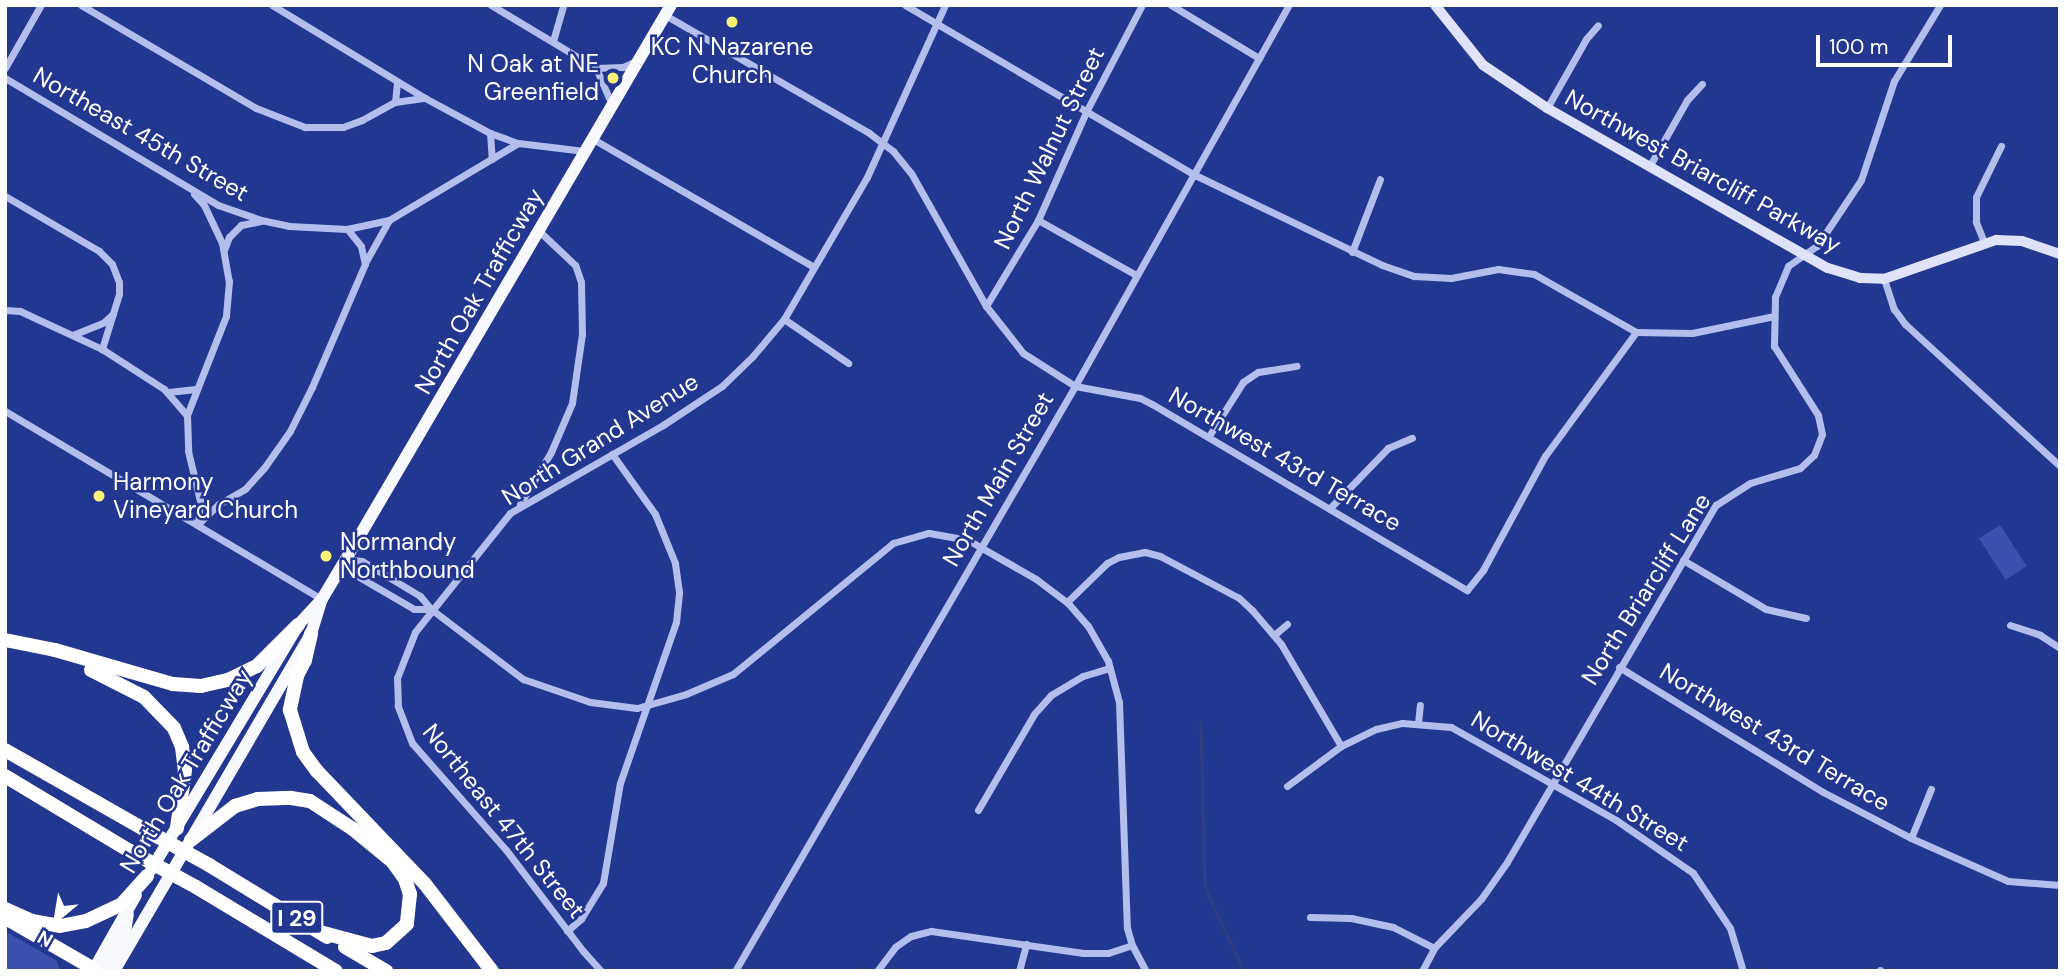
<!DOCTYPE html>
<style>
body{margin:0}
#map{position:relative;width:2065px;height:976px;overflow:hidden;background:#223790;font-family:"DM Sans",sans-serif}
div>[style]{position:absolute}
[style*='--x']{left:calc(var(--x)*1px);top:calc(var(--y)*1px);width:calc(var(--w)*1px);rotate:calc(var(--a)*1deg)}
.green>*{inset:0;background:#3a51ae;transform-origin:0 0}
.stream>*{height:2.5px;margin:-1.25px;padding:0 1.25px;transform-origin:1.25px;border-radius:1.25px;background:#2f3e81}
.minor>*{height:7px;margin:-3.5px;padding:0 3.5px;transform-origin:3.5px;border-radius:3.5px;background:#b3beec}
.secondary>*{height:10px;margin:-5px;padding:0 5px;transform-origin:5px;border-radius:5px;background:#dfe3f9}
.primary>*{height:12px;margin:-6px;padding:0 6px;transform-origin:6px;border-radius:6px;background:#f8f9ff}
.motorway>*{height:14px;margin:-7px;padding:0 7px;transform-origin:7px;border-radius:7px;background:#fff}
.motorway-bridge>*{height:14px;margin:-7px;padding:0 7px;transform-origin:7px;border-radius:7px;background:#fff}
.dots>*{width:19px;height:19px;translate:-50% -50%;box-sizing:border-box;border:4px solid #223790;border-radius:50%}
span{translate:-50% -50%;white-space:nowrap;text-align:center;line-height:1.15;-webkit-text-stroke:5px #223790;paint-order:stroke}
.shield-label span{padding:2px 5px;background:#223790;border:2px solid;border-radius:5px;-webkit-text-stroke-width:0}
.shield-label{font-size:23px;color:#fff;font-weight:700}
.poi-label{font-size:24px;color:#fff}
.right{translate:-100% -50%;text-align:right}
.left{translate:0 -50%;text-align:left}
.street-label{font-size:24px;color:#fff}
.frame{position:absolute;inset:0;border:7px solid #fff;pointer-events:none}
.north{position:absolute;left:21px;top:885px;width:70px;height:70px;-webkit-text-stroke:5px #223790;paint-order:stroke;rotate:210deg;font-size:19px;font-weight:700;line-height:28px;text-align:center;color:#fff}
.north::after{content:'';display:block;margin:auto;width:24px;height:32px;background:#fff;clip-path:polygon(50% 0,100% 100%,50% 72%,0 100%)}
.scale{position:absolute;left:1816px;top:35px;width:136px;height:32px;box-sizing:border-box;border:4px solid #fff;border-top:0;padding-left:9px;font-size:21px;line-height:24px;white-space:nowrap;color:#fff;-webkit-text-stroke:5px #223790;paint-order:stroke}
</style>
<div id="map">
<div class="green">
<i style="left:2000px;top:525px;width:49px;height:25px;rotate:57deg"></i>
<i style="clip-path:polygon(5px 931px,57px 961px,60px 971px,5px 971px)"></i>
</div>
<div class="stream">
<i style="--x:1201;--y:722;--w:165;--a:88.6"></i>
<i style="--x:1205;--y:887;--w:93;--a:65.1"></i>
</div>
<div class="minor">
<i style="--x:81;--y:5;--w:203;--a:30.5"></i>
<i style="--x:256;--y:108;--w:53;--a:21.2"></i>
<i style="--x:305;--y:127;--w:38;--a:0"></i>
<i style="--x:343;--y:127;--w:20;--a:-20"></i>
<i style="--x:362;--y:120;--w:38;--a:-29"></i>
<i style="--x:395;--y:102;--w:30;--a:-8"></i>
<i style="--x:272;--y:5;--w:179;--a:31.3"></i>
<i style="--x:425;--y:98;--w:74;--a:28.3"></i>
<i style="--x:490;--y:133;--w:30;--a:20"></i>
<i style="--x:518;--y:143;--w:67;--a:6.8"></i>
<i style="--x:491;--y:5;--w:122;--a:31"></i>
<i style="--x:596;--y:68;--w:27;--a:-2"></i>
<i style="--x:623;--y:67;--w:14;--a:-25"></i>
<i style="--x:905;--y:5;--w:336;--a:30.4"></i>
<i style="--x:1195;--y:175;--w:208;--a:25.7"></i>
<i style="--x:1382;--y:265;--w:34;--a:19"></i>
<i style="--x:1414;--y:276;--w:37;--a:3"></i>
<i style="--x:1451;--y:278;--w:48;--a:-10.8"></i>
<i style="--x:1498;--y:269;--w:36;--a:8"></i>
<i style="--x:1534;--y:274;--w:117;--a:29.6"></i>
<i style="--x:1636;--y:332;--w:56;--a:1"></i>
<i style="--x:1692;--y:333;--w:84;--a:-11.7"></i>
<i style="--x:1171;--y:5;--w:103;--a:31.1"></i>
<i style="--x:665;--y:15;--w:236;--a:30"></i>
<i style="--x:869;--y:133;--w:30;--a:37"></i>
<i style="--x:893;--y:151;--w:28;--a:51"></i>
<i style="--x:911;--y:173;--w:153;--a:60.6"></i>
<i style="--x:986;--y:306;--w:60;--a:51.8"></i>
<i style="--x:1023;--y:353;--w:62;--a:32.4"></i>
<i style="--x:1075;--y:386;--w:66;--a:10.5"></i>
<i style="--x:1140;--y:398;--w:13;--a:27"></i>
<i style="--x:1152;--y:404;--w:366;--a:30.6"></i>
<i style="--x:1467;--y:590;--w:26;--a:-51"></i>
<i style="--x:1483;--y:570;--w:130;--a:-61.5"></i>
<i style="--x:1545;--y:456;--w:154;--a:-53.7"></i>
<i style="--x:553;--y:41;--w:37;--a:-74"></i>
<i style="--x:5;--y:68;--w:73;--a:-60.3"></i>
<i style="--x:596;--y:68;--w:40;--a:66.6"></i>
<i style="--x:5;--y:78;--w:248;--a:30.8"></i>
<i style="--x:218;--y:205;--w:46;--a:19.2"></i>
<i style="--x:261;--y:220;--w:29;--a:12"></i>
<i style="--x:289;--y:226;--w:58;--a:3"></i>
<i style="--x:347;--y:229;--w:43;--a:-12.1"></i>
<i style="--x:389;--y:220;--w:150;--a:-30.8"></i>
<i style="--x:395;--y:102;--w:20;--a:-84"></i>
<i style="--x:1547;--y:108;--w:79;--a:-60.5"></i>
<i style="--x:1586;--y:39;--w:18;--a:-49"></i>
<i style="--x:490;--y:133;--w:26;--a:86"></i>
<i style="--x:593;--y:139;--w:255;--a:30.1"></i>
<i style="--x:1649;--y:167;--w:77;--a:-60.4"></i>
<i style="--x:1687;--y:100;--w:22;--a:-47"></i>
<i style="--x:194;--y:194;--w:15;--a:48"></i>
<i style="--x:204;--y:205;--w:42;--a:64.7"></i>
<i style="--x:222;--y:243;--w:39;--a:80"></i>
<i style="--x:229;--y:281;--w:35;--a:95"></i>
<i style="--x:226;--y:316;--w:106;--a:111.5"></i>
<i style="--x:187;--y:415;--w:36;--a:88"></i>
<i style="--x:188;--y:451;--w:51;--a:76.5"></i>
<i style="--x:200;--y:501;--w:23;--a:95"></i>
<i style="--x:5;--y:196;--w:109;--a:30.3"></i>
<i style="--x:99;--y:251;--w:18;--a:45"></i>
<i style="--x:112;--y:264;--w:19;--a:69"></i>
<i style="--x:119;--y:282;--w:12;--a:90"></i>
<i style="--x:119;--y:294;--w:58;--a:107.2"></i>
<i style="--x:1038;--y:220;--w:112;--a:29.3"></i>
<i style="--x:1984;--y:242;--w:22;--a:-112"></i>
<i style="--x:1976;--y:222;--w:25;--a:-90"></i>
<i style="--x:1976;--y:197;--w:57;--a:-63.9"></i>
<i style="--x:224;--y:250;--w:14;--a:-69"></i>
<i style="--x:229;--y:237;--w:17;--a:-45"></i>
<i style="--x:241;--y:225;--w:20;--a:-11"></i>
<i style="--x:1352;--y:252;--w:78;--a:-69"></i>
<i style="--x:365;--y:263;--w:49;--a:-60.8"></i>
<i style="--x:1884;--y:279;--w:32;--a:72"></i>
<i style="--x:1894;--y:309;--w:19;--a:54"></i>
<i style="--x:1905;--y:324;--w:210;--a:42.5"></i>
<i style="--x:986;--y:306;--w:100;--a:-58.8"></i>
<i style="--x:1038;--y:220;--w:120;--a:-66"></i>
<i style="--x:1087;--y:110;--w:119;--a:-62.4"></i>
<i style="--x:5;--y:310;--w:15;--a:4"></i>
<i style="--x:20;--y:311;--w:90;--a:24.9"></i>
<i style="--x:102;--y:349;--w:74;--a:32.8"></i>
<i style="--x:164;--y:389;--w:35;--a:49"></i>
<i style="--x:784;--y:319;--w:78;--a:34.5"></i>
<i style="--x:75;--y:334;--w:31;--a:-22"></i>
<i style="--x:104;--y:322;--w:12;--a:-42"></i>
<i style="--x:168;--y:392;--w:28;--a:-6"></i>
<i style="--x:5;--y:411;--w:369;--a:30.7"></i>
<i style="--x:1209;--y:436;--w:64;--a:-57.8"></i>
<i style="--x:1243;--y:382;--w:18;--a:-34"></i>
<i style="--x:1258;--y:372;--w:39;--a:-9"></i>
<i style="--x:520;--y:504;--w:61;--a:-59.2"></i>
<i style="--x:551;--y:452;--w:53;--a:-66.8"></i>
<i style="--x:572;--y:403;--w:70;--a:-81.8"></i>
<i style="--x:582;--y:334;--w:52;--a:-91.1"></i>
<i style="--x:581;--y:282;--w:18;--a:-109"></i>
<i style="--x:575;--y:265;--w:50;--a:-136.6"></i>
<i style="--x:1331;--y:507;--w:82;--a:-46"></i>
<i style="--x:1388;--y:448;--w:26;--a:-23"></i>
<i style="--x:198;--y:524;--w:29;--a:-44"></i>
<i style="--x:219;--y:504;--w:30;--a:-30"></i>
<i style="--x:245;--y:489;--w:28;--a:-48"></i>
<i style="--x:264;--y:468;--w:45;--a:-54.9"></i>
<i style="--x:290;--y:431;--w:49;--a:-63.4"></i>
<i style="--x:312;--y:387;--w:134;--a:-66.7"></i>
<i style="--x:365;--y:264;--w:18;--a:-103"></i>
<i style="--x:361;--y:246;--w:22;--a:-129"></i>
<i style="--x:346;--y:559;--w:16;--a:7"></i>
<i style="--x:362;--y:561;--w:68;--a:31.1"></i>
<i style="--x:420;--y:596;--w:17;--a:50"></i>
<i style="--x:431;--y:609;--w:116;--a:37.3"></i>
<i style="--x:523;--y:679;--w:71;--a:18.9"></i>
<i style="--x:590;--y:702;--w:47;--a:7.3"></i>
<i style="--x:637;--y:708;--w:51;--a:-15.9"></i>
<i style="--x:686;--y:694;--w:51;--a:-23.1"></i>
<i style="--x:733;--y:674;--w:207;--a:-39.3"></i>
<i style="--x:893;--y:543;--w:37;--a:-16"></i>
<i style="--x:929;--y:533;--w:40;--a:10"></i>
<i style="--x:968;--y:540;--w:78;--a:29.8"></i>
<i style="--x:1036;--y:579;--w:39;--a:37"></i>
<i style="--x:1067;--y:602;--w:32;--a:49"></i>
<i style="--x:1088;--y:626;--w:40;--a:60.3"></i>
<i style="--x:1108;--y:661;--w:42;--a:75"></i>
<i style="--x:1119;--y:702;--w:226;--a:88"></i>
<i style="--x:1127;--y:928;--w:18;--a:74"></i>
<i style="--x:1132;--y:945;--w:30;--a:62"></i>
<i style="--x:346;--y:559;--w:17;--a:62"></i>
<i style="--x:354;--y:574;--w:69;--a:30.3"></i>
<i style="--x:414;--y:609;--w:17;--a:0"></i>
<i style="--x:1683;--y:560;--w:96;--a:30.6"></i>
<i style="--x:1766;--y:609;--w:41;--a:12.7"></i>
<i style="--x:1067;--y:602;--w:56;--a:-44.3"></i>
<i style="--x:1107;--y:563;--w:13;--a:-27"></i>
<i style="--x:1119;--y:557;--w:26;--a:-11"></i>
<i style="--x:1145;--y:552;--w:16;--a:15"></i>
<i style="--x:1160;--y:556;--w:89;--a:28"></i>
<i style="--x:1239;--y:598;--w:18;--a:43"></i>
<i style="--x:1252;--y:610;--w:45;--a:49.5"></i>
<i style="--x:1281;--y:644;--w:118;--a:59.5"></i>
<i style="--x:2010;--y:625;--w:32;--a:18"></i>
<i style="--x:2040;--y:635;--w:24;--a:33"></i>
<i style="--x:1274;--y:635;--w:17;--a:-40"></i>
<i style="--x:1619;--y:667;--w:239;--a:31.5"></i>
<i style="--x:1823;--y:792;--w:99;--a:27.6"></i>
<i style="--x:1911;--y:838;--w:106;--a:23.9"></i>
<i style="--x:2008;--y:881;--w:52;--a:4.4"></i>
<i style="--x:1418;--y:723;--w:18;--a:-84"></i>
<i style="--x:1287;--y:786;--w:67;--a:-36.5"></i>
<i style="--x:1341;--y:746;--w:39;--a:-26"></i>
<i style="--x:1376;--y:729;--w:27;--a:-13"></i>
<i style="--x:1402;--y:723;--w:49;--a:4.7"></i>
<i style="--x:1451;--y:727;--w:189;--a:29.4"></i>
<i style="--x:1616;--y:820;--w:93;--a:34.5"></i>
<i style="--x:1693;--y:873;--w:66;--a:56.1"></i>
<i style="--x:1730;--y:928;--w:45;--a:73.2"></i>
<i style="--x:978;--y:810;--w:111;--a:-59.7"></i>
<i style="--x:1034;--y:714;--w:25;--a:-48"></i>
<i style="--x:1051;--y:695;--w:37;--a:-31"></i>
<i style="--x:1083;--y:676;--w:28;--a:-17"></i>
<i style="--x:1911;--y:838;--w:53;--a:-67.8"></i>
<i style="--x:1310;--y:917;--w:41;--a:1.4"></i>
<i style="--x:1351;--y:918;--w:43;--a:12.1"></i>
<i style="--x:1393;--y:927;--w:46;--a:27.1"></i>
<i style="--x:567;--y:931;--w:18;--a:-41"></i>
<i style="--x:581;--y:919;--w:42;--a:-58.6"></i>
<i style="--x:603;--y:883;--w:101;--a:-80.4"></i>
<i style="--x:620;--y:783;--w:170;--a:-70.8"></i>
<i style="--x:676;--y:622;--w:30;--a:-84"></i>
<i style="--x:679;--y:592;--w:29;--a:-98"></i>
<i style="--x:675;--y:563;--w:53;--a:-112.2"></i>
<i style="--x:655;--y:514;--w:74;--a:-125.6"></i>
<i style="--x:601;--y:971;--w:27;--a:-132"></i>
<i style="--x:583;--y:951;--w:127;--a:-127.3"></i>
<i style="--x:506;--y:850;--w:142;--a:-131.3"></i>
<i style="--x:412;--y:743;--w:40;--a:-111"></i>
<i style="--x:398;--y:706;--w:28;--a:-92"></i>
<i style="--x:397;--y:678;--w:49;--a:-68.6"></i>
<i style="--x:415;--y:632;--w:152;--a:-51.4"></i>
<i style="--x:510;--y:513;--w:177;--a:-29.9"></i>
<i style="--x:663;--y:425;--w:71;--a:-33.5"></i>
<i style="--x:722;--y:386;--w:42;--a:-44"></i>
<i style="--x:752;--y:357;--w:50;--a:-49.9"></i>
<i style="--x:784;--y:319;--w:164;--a:-59.7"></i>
<i style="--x:867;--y:177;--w:189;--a:-65.6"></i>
<i style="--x:735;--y:971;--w:677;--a:-59.83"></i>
<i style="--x:1075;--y:386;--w:437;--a:-60.7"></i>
<i style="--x:877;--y:971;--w:30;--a:-53"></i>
<i style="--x:895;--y:947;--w:19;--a:-35"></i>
<i style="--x:911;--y:936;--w:21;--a:-14"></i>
<i style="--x:931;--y:931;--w:154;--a:8.2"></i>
<i style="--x:1083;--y:953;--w:25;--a:0"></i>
<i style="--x:1108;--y:953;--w:25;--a:-18"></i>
<i style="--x:1019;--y:971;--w:28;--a:-75"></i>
<i style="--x:1422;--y:971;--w:26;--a:-62"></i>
<i style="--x:1434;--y:948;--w:68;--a:-46.2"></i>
<i style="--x:1481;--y:899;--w:45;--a:-54.9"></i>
<i style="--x:1507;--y:862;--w:414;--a:-59.7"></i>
<i style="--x:1716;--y:505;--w:40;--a:-32.9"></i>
<i style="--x:1750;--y:483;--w:52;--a:-16.7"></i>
<i style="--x:1800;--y:468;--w:19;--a:-43"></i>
<i style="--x:1814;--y:455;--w:22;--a:-69"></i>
<i style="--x:1822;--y:434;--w:19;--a:-102"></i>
<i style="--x:1818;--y:415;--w:82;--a:-122.5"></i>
<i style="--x:1774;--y:346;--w:49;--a:-88.8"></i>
<i style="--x:1775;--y:297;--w:34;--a:-67"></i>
<i style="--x:1788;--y:266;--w:35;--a:-35"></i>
<i style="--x:1817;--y:246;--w:79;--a:-56.3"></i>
<i style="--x:1861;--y:180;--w:104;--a:-71.6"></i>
<i style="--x:1894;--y:81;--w:89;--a:-58.8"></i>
<i style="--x:1880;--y:971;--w:1;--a:-90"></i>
</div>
<div class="secondary">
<i style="--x:1435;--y:5;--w:77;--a:51.3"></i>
<i style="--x:1483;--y:65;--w:77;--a:33.9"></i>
<i style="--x:1547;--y:108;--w:323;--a:29.7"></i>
<i style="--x:1828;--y:268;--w:34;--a:17"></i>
<i style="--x:1860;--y:278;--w:24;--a:2"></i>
<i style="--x:1884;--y:279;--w:119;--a:-19.2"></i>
<i style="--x:1996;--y:240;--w:26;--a:2"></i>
<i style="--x:2022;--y:241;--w:40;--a:18.9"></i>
</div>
<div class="primary">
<i style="--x:151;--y:870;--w:286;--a:-59"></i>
<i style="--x:298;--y:625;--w:35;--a:-47"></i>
<i style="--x:322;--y:599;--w:47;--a:-59"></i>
<i style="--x:346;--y:559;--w:642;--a:-59.6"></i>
<i style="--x:93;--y:971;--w:87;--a:-60.5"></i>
<i style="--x:102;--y:971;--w:45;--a:-59.5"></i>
<i style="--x:125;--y:932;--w:18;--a:-81"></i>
<i style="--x:114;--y:971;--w:390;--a:-59.7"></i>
<i style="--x:311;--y:634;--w:34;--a:-73"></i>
</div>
<div class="motorway">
<i style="--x:311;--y:634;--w:27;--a:103"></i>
<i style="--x:305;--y:660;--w:18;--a:117"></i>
<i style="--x:297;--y:676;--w:35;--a:102"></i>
<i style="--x:290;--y:710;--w:44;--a:72.8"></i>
<i style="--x:303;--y:752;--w:24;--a:54"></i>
<i style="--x:317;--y:771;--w:156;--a:46.3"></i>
<i style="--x:425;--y:884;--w:110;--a:52.4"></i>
<i style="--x:5;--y:640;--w:51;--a:11.3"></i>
<i style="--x:55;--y:650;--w:123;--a:16.1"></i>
<i style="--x:173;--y:684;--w:28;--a:4"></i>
<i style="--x:201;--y:686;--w:28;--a:-13"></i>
<i style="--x:228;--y:680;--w:32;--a:-26"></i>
<i style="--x:257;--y:666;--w:58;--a:-45"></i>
<i style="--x:91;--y:670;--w:59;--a:27"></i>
<i style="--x:144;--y:697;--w:43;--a:45.9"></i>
<i style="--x:174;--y:728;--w:21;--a:67"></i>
<i style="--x:182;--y:747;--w:23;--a:83"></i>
<i style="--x:185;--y:770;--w:59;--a:97.9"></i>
<i style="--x:5;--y:750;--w:158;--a:29.7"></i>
<i style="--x:5;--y:776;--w:146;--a:31"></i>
<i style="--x:191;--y:840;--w:56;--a:-37.7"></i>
<i style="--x:235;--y:806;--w:24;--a:-17"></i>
<i style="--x:258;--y:799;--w:33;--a:-2"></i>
<i style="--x:291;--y:798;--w:19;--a:9"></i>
<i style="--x:310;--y:801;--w:51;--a:33.1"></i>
<i style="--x:353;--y:829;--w:50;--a:39.4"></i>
<i style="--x:392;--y:861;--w:22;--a:54"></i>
<i style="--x:405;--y:879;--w:16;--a:72"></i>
<i style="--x:410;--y:894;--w:30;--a:96"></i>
<i style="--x:407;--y:924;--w:28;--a:138"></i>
<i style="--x:386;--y:943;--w:14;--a:168"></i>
<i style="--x:372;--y:946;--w:54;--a:-164.9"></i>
<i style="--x:209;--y:865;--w:138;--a:31.4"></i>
<i style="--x:196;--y:887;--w:163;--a:31"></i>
<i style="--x:5;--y:909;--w:30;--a:24"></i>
<i style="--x:32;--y:921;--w:28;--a:10"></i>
<i style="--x:60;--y:926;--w:26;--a:-11"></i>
<i style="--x:86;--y:921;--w:38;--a:-25"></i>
<i style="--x:121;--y:905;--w:39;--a:-48"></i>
<i style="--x:9;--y:920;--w:98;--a:30"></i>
<i style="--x:345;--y:947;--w:48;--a:30.3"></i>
</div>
<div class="motorway-bridge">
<i style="--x:142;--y:828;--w:77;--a:28.9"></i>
<i style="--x:130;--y:851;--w:75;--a:28.6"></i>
</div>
<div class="dots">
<i style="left:732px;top:22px;background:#f8f375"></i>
<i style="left:613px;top:78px;background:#f8f375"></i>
<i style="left:99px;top:496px;background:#f8f375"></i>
<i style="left:326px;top:556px;background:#f8f375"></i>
</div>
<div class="shield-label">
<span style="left:297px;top:918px">I 29</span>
</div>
<div class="poi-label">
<span style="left:732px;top:61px">KC N Nazarene<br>Church</span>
<span class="right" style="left:599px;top:78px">N Oak at NE<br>Greenfield</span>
<span class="left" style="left:113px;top:496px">Harmony<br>Vineyard Church</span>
<span class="left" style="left:340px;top:556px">Normandy<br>Northbound</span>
</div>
<div class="street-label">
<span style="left:141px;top:134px;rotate:30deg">Northeast 45th Street</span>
<span style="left:1049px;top:148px;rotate:-64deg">North Walnut Street</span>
<span style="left:1703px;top:171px;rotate:29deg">Northwest Briarcliff Parkway</span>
<span style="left:479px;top:291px;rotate:-60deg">North Oak Trafficway</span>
<span style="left:600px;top:439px;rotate:-32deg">North Grand Avenue</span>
<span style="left:1285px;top:459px;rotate:30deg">Northwest 43rd Terrace</span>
<span style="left:998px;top:479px;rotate:-60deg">North Main Street</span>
<span style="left:1646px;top:589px;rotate:-58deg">North Briarcliff Lane</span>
<span style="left:1775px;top:737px;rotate:31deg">Northwest 43rd Terrace</span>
<span style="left:186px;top:771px;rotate:-59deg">North Oak Trafficway</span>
<span style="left:1580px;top:781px;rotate:31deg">Northwest 44th Street</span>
<span style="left:504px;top:821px;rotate:51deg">Northeast 47th Street</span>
</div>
<div class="frame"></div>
<div class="north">N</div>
<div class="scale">100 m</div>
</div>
